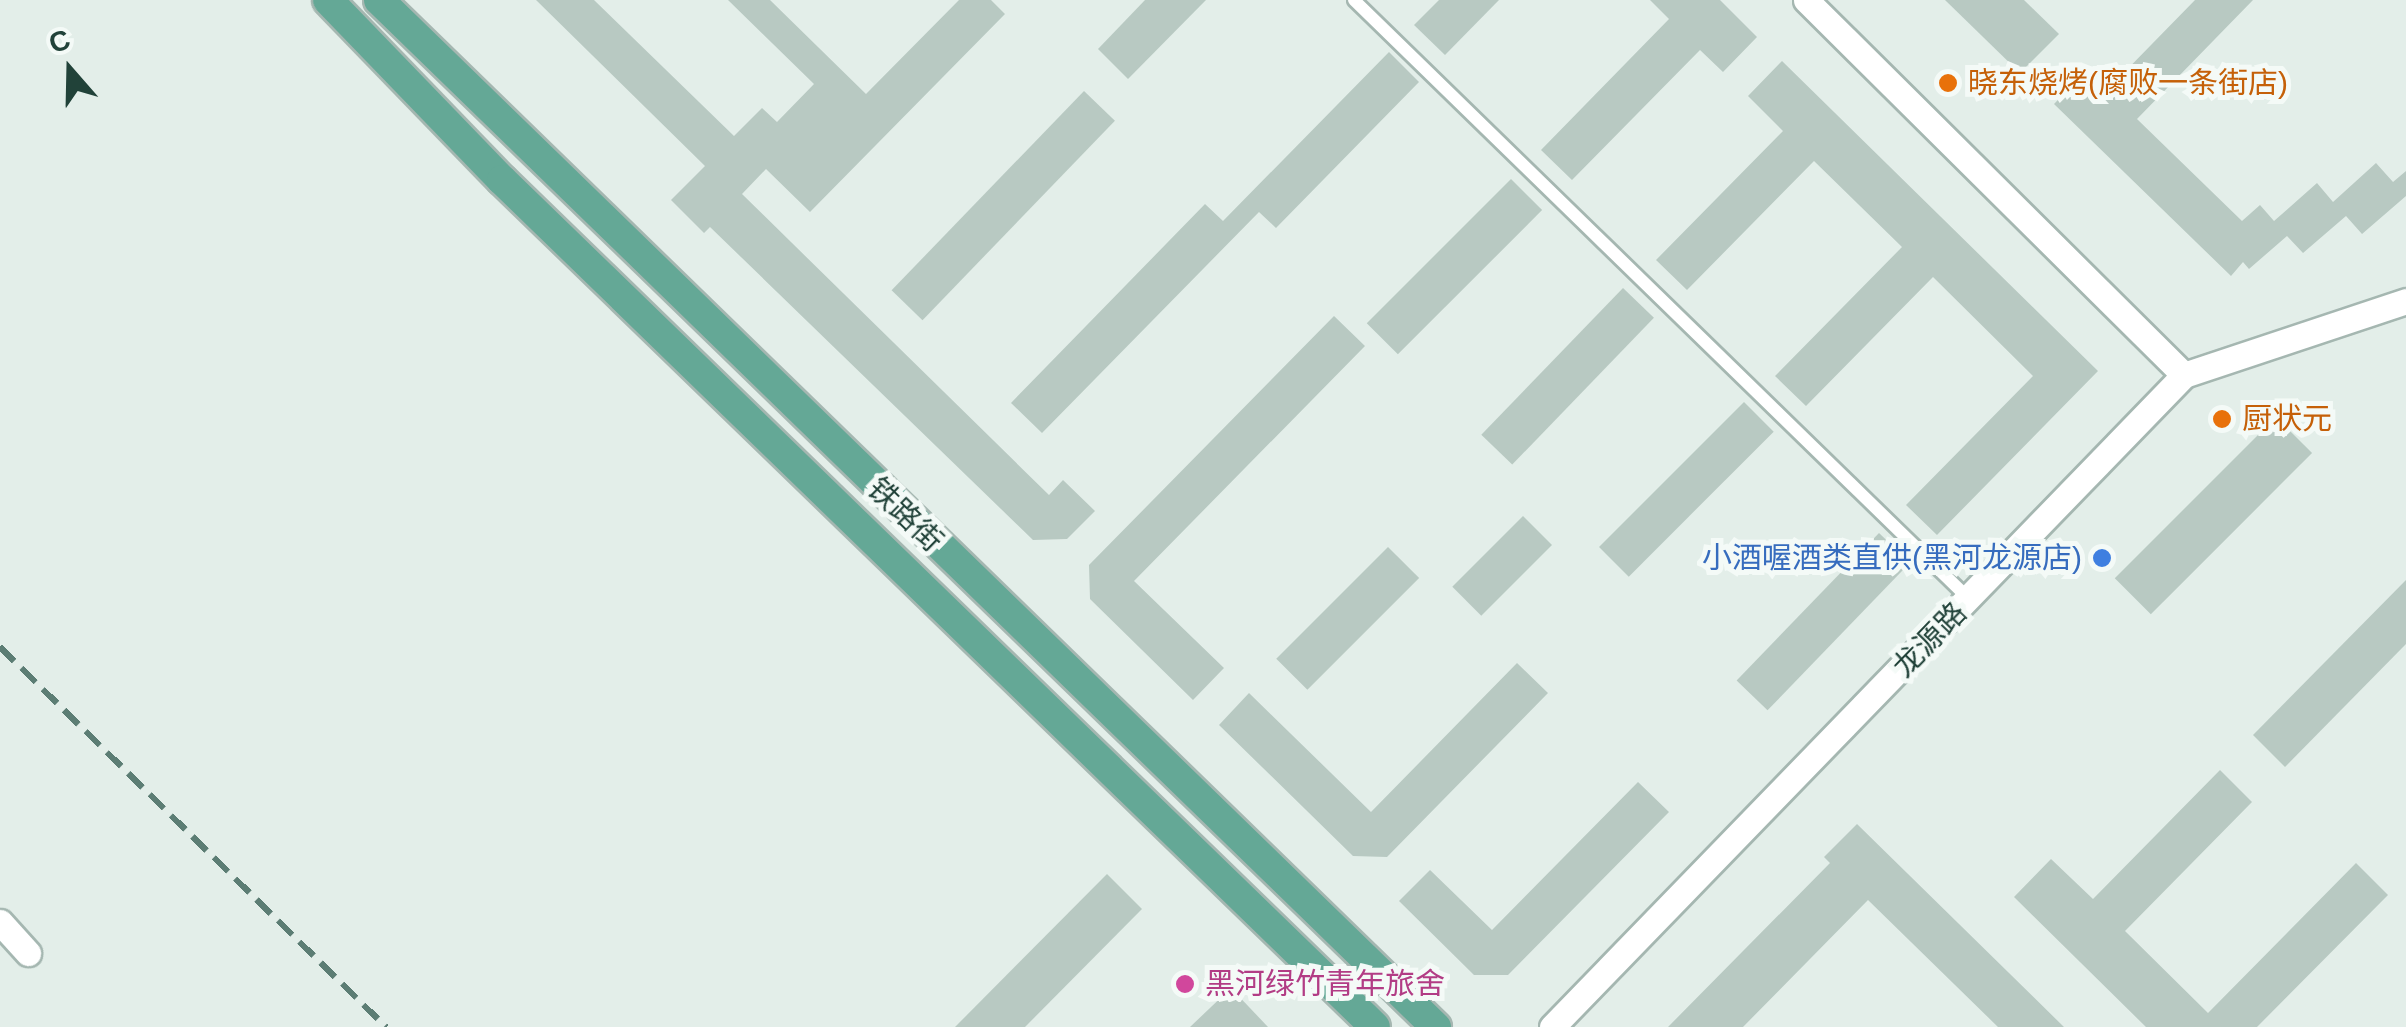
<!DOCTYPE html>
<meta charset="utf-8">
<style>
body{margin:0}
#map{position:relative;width:2406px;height:1027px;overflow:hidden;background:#e3eee9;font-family:Arial,"Noto Sans SC",sans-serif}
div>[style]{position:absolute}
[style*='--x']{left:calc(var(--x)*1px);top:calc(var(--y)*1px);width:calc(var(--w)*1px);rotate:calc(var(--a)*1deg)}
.building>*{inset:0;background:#b8c9c2;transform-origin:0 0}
.roads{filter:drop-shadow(2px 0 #a5b7b1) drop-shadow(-2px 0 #a5b7b1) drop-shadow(0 2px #a5b7b1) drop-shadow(0 -2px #a5b7b1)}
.lane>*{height:12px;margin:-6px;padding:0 6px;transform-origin:6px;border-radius:6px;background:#fff}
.street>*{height:25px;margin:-12.5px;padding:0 12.5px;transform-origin:12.5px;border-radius:12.5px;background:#fff}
.primary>*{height:30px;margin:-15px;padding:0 15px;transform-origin:15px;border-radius:15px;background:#64a896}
.rail>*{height:6px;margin-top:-3px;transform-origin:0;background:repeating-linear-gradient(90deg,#5c7d74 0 20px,transparent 0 30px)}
.dots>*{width:28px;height:28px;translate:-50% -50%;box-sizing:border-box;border:5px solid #f4faf7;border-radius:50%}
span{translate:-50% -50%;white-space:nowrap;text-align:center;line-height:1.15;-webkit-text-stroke:10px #f4faf7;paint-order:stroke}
.food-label{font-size:30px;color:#c56008}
.left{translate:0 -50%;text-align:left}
.street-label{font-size:30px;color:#214239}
.shop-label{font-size:30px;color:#366cbe}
.right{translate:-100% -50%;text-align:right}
.hotel-label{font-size:30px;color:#b23c85}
.north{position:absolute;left:20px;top:20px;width:100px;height:100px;-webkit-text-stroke:8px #f4faf7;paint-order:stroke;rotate:340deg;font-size:28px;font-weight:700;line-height:40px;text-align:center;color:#214239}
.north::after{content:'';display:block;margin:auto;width:35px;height:45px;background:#214239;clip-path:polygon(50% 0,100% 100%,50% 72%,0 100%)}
</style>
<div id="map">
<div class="building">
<i style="clip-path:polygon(536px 0,594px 0,734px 136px,762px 108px,777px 122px,814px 84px,728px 0,770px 0,866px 94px,959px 0,991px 0,1005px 14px,810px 212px,766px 169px,742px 194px,1049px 495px,1063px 480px,1095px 511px,1067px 539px,1033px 540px,710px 227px,704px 233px,671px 200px,705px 166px)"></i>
<i style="clip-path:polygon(1145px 0,1206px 0,1128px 79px,1098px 49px)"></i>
<i style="clip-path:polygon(1439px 0,1499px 0,1445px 55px,1414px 25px)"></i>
<i style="clip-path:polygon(1650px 0,1720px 0,1757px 37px,1723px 72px,1700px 50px,1572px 180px,1541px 150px,1669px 19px)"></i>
<i style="clip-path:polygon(1945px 0,2024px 0,2059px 34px,2020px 73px)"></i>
<i style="clip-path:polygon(2195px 0,2253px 0,2137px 119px,2242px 221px,2260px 205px,2274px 221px,2317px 183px,2333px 202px,2376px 163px,2393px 182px,2406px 171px,2406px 196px,2362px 234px,2346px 216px,2303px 253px,2287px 236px,2249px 269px,2243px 262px,2231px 276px,2054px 104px,2087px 70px,2107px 90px)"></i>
<i style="clip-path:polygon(1389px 52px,1419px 82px,1276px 228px,1259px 212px,1042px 433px,1011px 403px,1205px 204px,1223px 221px)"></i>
<i style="clip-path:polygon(1782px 61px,2098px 371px,1937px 535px,1906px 505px,2033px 376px,1933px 277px,1806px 406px,1775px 376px,1902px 247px,1814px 161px,1687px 290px,1656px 260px,1783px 131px,1748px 96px)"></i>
<i style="left:1084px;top:91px;width:43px;height:277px;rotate:44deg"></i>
<i style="left:1511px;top:179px;width:44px;height:204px;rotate:45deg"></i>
<i style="left:1623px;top:288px;width:43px;height:204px;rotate:44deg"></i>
<i style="clip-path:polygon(1334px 316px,1365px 346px,1134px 581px,1224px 668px,1193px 700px,1090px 599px,1089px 565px)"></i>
<i style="left:1744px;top:402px;width:42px;height:205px;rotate:45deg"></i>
<i style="left:2276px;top:417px;width:51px;height:228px;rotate:45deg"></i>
<i style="left:1523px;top:516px;width:41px;height:100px;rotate:45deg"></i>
<i style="left:1879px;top:533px;width:43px;height:205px;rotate:44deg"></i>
<i style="left:1388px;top:547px;width:44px;height:158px;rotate:45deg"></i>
<i style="clip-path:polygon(2406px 580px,2406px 644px,2285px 767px,2253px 735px)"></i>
<i style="clip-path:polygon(1517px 663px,1548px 693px,1387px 857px,1353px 856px,1219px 725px,1249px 693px,1371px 812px)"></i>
<i style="clip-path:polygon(2220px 770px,2252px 802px,2125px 931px,2208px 1013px,2356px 863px,2388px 895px,2257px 1027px,2146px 1027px,2014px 897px,2051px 859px,2093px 899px)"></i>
<i style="clip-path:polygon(1638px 782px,1669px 812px,1508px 975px,1474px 975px,1399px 901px,1430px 870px,1492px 930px)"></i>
<i style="clip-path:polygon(1857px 824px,2064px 1027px,1998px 1027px,1868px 900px,1743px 1027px,1668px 1027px,1830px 863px,1824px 857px)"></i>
<i style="clip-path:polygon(1107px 874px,1142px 909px,1025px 1027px,955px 1027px)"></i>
<i style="clip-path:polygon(1231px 988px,1268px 1027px,1190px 1027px)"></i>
</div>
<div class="roads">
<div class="lane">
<i style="--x:1354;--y:0;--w:857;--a:44.24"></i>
</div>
<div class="street">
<i style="--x:1806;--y:0;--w:532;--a:44.77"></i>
<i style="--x:0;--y:922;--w:42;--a:47.9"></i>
<i style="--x:1552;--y:1027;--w:908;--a:-45.89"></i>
<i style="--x:2184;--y:375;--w:234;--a:-18.4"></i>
</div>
<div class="primary">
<i style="--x:328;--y:0;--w:250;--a:46"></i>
<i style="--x:502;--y:180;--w:1216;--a:44.13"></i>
<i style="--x:379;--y:0;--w:1474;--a:44.18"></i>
</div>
</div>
<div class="rail">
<i style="--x:0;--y:647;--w:542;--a:44.55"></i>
</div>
<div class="dots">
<i style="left:1948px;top:83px;background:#e8710a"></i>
<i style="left:2222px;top:419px;background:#e8710a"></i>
<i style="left:2102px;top:558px;background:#3f7fe0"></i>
<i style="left:1185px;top:984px;background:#d1479c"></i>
</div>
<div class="food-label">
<span class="left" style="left:1968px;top:83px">晓东烧烤(腐败一条街店)</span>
<span class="left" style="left:2242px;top:419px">厨状元</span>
</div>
<div class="street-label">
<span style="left:905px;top:515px;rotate:44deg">铁路街</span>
<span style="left:1930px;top:640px;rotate:-46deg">龙源路</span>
</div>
<div class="shop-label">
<span class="right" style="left:2082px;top:558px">小酒喔酒类直供(黑河龙源店)</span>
</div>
<div class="hotel-label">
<span class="left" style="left:1205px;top:984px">黑河绿竹青年旅舍</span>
</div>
<div class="north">С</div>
</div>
